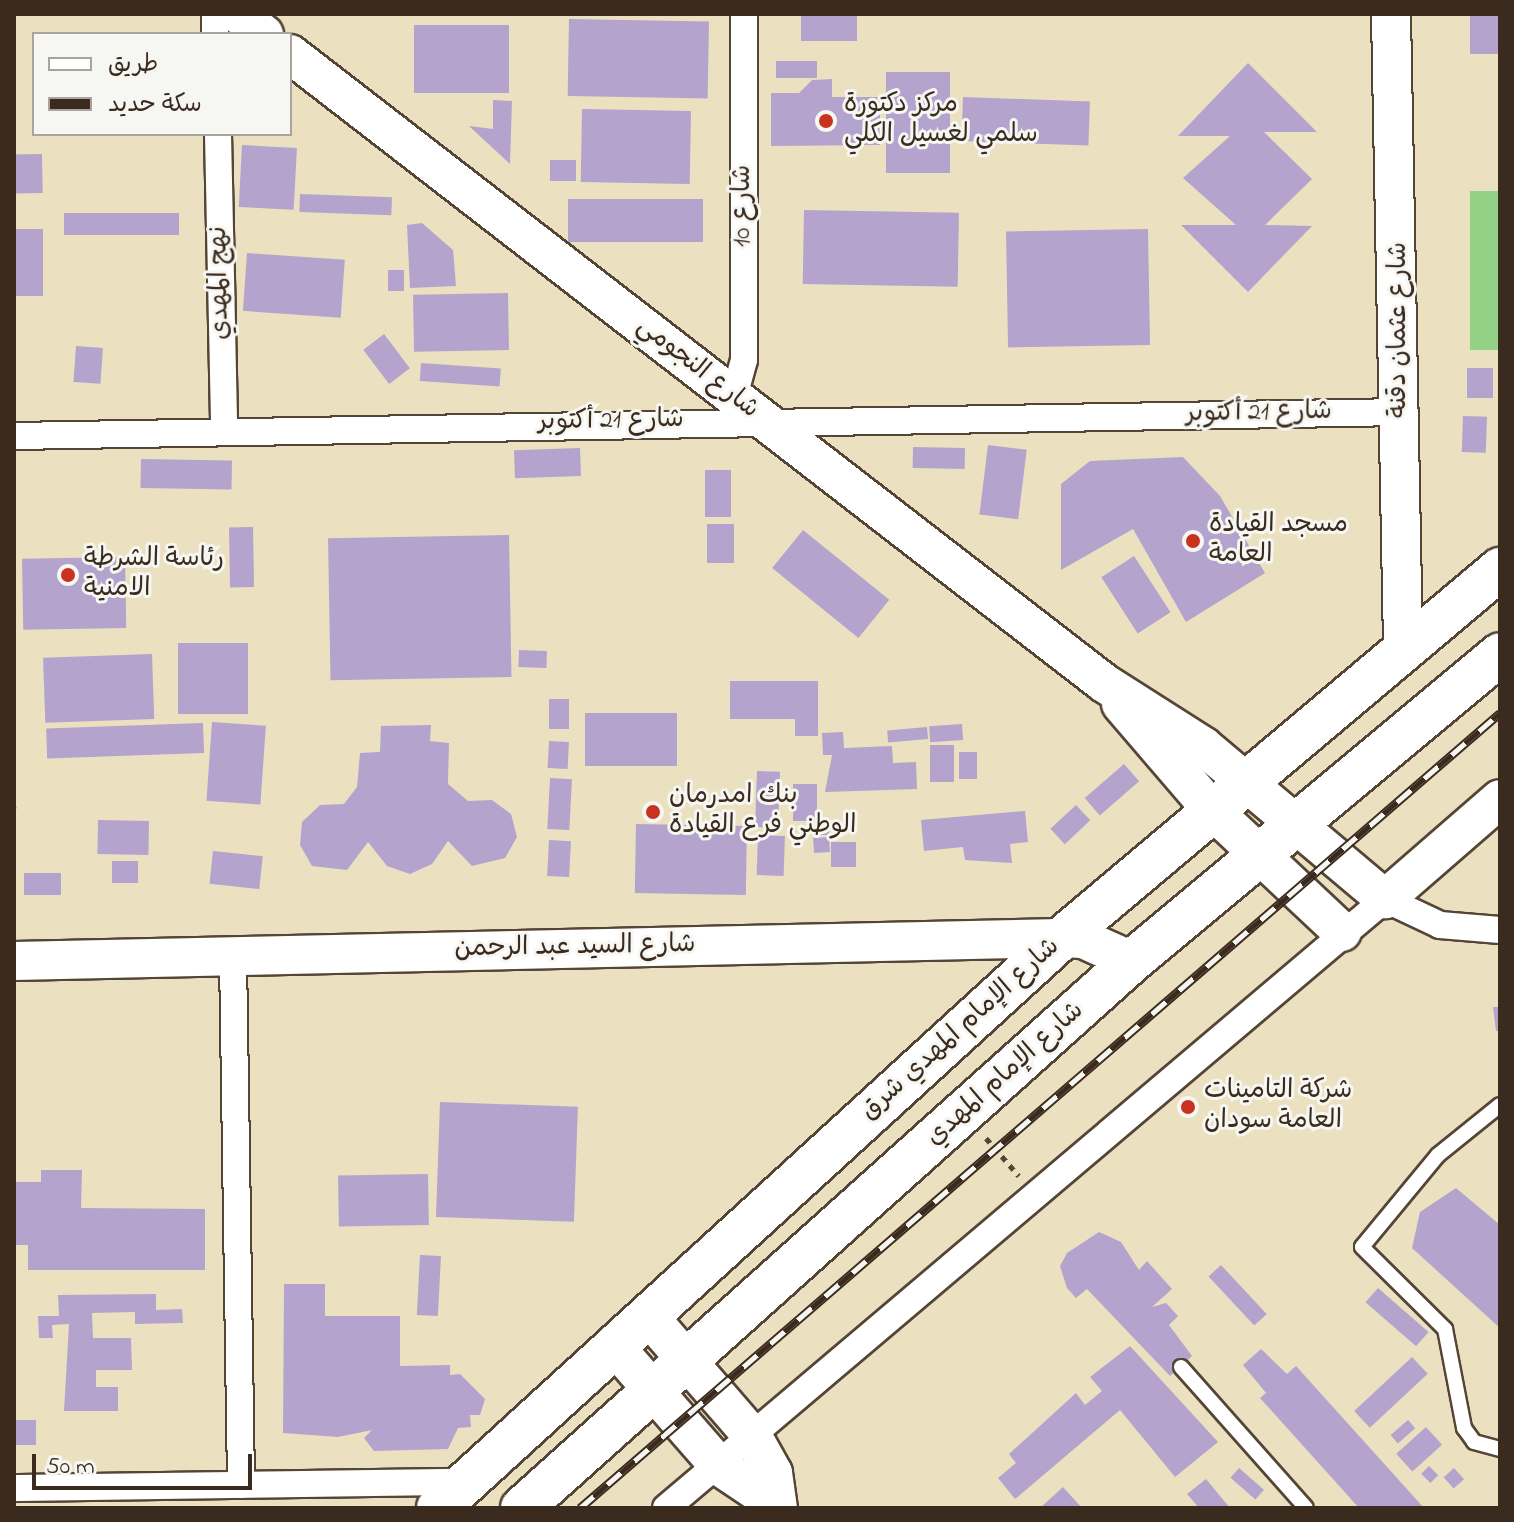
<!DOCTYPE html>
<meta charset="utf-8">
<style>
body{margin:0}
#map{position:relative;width:1514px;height:1522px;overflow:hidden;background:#ebe1c1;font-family:"Indie Flower","Playpen Sans Arabic",sans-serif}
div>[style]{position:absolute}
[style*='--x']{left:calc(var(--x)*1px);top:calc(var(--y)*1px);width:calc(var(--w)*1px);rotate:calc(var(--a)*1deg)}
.green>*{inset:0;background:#93d187;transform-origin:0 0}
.building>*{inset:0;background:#b4a3cc;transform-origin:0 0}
.path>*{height:5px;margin-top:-2.5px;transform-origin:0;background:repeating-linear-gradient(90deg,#554536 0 6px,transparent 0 12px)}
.roads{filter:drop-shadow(2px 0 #554536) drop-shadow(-2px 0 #554536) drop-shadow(0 2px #554536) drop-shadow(0 -2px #554536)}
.lane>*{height:14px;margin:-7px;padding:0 7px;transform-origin:7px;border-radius:7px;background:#fff}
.street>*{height:26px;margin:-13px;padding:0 13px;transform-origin:13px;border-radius:13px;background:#fff}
.secondary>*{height:38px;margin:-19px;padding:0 19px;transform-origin:19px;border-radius:19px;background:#fff}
.primary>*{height:42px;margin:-21px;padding:0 21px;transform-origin:21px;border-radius:21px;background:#fff}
.rail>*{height:9px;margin-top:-4.5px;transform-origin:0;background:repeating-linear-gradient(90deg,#f6f6f2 0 18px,#3b2a1e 0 36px);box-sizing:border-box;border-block:2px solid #3b2a1e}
.dots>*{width:22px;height:22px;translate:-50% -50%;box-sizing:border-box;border:4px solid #f6f6f2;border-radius:50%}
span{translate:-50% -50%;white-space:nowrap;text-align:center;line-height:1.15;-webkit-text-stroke:6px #f6f6f2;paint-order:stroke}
.poi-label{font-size:26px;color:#3b2a1e}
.left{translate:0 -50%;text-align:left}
.street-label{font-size:26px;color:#3b2a1e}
.frame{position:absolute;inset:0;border:16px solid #3b2a1e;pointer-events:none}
.legend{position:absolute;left:32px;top:32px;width:260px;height:104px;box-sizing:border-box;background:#f6f6f2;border:2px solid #aba49d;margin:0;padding:10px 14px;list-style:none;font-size:24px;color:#3b2a1e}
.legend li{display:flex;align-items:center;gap:16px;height:40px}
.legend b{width:40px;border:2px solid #aba49d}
.scale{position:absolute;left:32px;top:1454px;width:220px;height:36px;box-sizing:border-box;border:4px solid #3b2a1e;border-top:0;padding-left:10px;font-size:24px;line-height:28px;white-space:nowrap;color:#3b2a1e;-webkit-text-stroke:6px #f6f6f2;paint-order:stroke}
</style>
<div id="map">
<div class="green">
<i style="left:1470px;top:191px;width:30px;height:159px"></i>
</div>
<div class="building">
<i style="left:801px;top:14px;width:56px;height:27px"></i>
<i style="left:1470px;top:14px;width:30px;height:40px"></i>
<i style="left:569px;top:19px;width:140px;height:77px;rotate:1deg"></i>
<i style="left:509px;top:25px;width:68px;height:95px;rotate:90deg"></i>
<i style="left:776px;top:61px;width:41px;height:17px"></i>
<i style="clip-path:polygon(1248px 63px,1317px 132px,1264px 132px,1312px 179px,1265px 225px,1312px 226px,1248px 292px,1181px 225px,1236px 225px,1183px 178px,1230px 136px,1178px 136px)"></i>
<i style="left:886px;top:72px;width:64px;height:101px"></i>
<i style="clip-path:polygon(832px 79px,832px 97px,880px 97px,880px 145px,771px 146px,771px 93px,799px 93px,812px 80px)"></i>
<i style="left:963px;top:97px;width:127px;height:44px;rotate:2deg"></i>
<i style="clip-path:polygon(493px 100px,512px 101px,510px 164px,469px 126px,493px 129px)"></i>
<i style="left:582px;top:109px;width:109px;height:73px;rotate:1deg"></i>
<i style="left:242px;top:145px;width:55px;height:62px;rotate:3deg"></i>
<i style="left:42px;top:154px;width:39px;height:28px;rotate:89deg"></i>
<i style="left:550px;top:160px;width:26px;height:21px"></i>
<i style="left:300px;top:194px;width:92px;height:18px;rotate:2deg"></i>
<i style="left:568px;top:199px;width:135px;height:43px"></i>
<i style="left:804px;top:210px;width:155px;height:74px;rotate:1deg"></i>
<i style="left:64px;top:213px;width:115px;height:22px"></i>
<i style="clip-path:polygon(422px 223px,453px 250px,456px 286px,410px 288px,407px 225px)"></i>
<i style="left:14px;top:229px;width:29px;height:67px"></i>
<i style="left:1148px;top:229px;width:116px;height:142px;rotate:89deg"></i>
<i style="left:247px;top:253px;width:98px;height:58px;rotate:4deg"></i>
<i style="left:388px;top:270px;width:16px;height:21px"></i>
<i style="left:508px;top:293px;width:57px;height:95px;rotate:89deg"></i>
<i style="left:384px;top:334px;width:43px;height:26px;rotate:53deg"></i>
<i style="left:76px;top:346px;width:27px;height:36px;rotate:4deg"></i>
<i style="left:421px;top:363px;width:80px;height:18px;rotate:4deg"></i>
<i style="left:1467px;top:368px;width:26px;height:30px"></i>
<i style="left:1463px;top:416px;width:24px;height:36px;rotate:2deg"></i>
<i style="left:988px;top:445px;width:39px;height:70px;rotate:7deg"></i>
<i style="left:913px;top:447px;width:52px;height:21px;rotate:1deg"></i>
<i style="left:580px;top:448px;width:28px;height:66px;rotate:88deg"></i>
<i style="clip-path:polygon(1183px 457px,1220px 496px,1265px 573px,1186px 622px,1133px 529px,1061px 570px,1061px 484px,1090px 461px)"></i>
<i style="left:141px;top:459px;width:91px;height:29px;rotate:1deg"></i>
<i style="left:705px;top:470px;width:26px;height:47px"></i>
<i style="left:707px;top:524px;width:27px;height:39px"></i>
<i style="left:253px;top:527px;width:60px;height:24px;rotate:89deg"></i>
<i style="left:803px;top:530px;width:111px;height:49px;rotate:39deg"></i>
<i style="left:509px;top:535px;width:142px;height:181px;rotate:89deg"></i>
<i style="left:1134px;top:556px;width:67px;height:39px;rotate:57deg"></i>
<i style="left:125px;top:557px;width:71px;height:103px;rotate:89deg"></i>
<i style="left:178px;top:643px;width:70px;height:71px"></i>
<i style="left:519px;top:650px;width:28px;height:17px;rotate:2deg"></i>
<i style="left:152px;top:654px;width:65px;height:109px;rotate:88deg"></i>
<i style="clip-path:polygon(730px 681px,818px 681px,818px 736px,795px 736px,795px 719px,730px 719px)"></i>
<i style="left:549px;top:699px;width:20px;height:30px"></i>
<i style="left:585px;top:713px;width:92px;height:53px"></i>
<i style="left:212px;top:722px;width:54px;height:79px;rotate:4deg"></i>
<i style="left:203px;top:723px;width:30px;height:157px;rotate:88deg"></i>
<i style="left:962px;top:724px;width:16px;height:33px;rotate:86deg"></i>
<i style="clip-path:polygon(431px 725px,430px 741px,449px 743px,448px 784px,468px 801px,492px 800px,511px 814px,517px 837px,505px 858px,472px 866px,448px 841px,432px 864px,410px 874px,387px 866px,368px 842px,347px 870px,312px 866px,300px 845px,302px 822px,320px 805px,344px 804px,357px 787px,360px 753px,380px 752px,381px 726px)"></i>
<i style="left:927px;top:727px;width:12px;height:40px;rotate:85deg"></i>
<i style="clip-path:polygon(843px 732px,844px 748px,892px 746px,893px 763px,916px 762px,917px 789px,825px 792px,832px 755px,823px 755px,822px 733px)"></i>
<i style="left:549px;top:741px;width:20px;height:27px;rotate:3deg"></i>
<i style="left:930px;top:745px;width:24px;height:37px"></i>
<i style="left:977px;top:752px;width:27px;height:18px;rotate:90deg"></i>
<i style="left:1124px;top:764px;width:23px;height:52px;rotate:49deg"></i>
<i style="left:757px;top:771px;width:23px;height:56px;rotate:2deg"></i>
<i style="left:550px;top:778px;width:22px;height:51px;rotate:3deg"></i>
<i style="left:793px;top:784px;width:24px;height:37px"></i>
<i style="left:1076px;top:805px;width:21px;height:35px;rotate:47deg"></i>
<i style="left:14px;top:806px;width:3px;height:30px;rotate:18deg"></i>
<i style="clip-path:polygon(1025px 811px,1028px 842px,1010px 844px,1012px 863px,965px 860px,963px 847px,924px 851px,921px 820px)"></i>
<i style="left:98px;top:820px;width:51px;height:34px;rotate:1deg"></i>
<i style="left:817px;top:822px;width:12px;height:13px"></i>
<i style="left:636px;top:824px;width:111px;height:69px;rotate:1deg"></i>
<i style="left:758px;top:835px;width:27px;height:40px;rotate:2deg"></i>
<i style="left:829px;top:837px;width:15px;height:16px;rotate:86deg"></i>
<i style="left:549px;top:840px;width:22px;height:36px;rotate:3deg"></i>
<i style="left:831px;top:842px;width:25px;height:25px"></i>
<i style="left:213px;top:851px;width:50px;height:33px;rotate:6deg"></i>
<i style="left:112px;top:861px;width:26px;height:22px"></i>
<i style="left:24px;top:873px;width:37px;height:22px"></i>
<i style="clip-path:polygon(1493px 1007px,1500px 1007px,1500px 1031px,1496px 1031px)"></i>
<i style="left:440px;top:1102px;width:138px;height:115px;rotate:2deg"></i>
<i style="clip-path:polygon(41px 1170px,82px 1170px,81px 1208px,205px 1209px,205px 1270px,28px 1270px,28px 1245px,14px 1245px,14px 1182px,41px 1182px)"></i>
<i style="left:428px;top:1174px;width:51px;height:90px;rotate:89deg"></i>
<i style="clip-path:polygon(1456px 1188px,1500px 1225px,1500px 1328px,1412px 1248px,1420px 1212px)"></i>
<i style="clip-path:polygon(1099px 1232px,1121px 1242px,1139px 1270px,1147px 1261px,1172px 1289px,1152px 1307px,1166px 1303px,1178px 1316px,1169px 1325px,1192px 1356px,1170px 1376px,1087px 1289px,1076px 1298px,1067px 1288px,1060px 1266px,1067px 1253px)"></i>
<i style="left:420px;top:1255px;width:21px;height:60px;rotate:3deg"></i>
<i style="left:1221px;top:1265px;width:67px;height:17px;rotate:47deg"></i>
<i style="clip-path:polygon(284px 1284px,325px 1284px,325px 1316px,400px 1316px,400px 1366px,450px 1365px,450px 1375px,460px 1374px,485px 1399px,480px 1415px,470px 1415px,471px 1427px,458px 1428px,448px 1449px,374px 1451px,364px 1438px,372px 1430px,338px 1437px,283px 1433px)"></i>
<i style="left:1378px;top:1288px;width:67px;height:19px;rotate:41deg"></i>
<i style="clip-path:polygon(156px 1294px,156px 1310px,182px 1309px,183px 1323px,135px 1324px,135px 1312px,92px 1313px,93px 1338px,131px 1338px,132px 1370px,96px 1370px,96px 1387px,118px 1387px,118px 1411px,64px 1411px,69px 1324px,52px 1325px,53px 1338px,39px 1338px,38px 1316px,59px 1316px,58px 1295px)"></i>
<i style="clip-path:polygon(1130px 1346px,1218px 1442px,1175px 1477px,1120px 1410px,1015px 1499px,998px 1478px,1016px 1463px,1009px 1454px,1076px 1393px,1085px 1405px,1102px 1391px,1090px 1377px)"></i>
<i style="clip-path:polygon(1261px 1349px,1287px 1374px,1296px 1366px,1424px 1508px,1359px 1508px,1260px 1398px,1266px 1393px,1243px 1365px)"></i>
<i style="left:1412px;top:1357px;width:23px;height:79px;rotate:47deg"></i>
<i style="left:36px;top:1420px;width:25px;height:22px;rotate:90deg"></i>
<i style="left:1408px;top:1420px;width:11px;height:23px;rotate:49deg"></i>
<i style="left:1426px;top:1427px;width:24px;height:40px;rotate:48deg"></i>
<i style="left:1429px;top:1466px;width:13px;height:11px;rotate:45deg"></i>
<i style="left:1239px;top:1468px;width:33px;height:13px;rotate:41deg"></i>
<i style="left:1454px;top:1468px;width:15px;height:14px;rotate:48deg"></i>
<i style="clip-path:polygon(1206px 1479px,1230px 1508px,1199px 1508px,1187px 1494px)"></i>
<i style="clip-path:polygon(1063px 1487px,1082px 1508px,1040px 1508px)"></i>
</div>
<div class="path">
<i style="--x:986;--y:1138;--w:50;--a:49"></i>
</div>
<div class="roads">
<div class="lane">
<i style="--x:1500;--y:1105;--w:80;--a:141.1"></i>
<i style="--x:1438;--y:1155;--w:119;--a:129.6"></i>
<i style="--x:1362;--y:1247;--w:117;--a:44.7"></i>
<i style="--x:1445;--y:1329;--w:101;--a:79.1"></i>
<i style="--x:1464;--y:1428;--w:17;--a:54"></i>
<i style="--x:1474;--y:1442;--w:27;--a:15"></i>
<i style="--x:1181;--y:1367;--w:188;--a:48.4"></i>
</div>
<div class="street">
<i style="--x:215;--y:14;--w:20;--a:90"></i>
<i style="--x:218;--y:134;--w:298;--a:88.8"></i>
<i style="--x:734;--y:397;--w:38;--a:-75"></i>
<i style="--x:744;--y:360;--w:346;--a:-90"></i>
<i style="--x:14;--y:436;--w:1386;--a:-0.99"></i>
<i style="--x:233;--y:956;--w:529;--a:89.13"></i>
<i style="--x:14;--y:1488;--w:453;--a:-0.8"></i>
<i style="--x:666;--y:1508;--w:942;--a:-40.26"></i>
<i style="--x:1385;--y:899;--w:61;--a:25.3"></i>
<i style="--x:1440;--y:925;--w:60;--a:4.8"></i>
</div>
<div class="secondary">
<i style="--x:238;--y:14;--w:33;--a:38"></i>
<i style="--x:1391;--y:14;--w:632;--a:88.91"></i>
<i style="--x:290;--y:54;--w:1029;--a:37.69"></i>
<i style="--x:1104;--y:683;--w:117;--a:32.5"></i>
<i style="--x:1203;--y:746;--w:238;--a:40.1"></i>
<i style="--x:1385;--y:899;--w:152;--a:-41"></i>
<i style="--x:1121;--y:704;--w:137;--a:49.4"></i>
<i style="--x:1210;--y:808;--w:181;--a:43.2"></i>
<i style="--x:14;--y:961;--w:1048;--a:-1.26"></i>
<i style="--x:1062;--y:938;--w:21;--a:3"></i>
<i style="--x:1083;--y:939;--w:54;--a:24.2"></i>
<i style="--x:650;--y:1318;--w:157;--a:49.1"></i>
<i style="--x:753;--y:1437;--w:41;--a:60.9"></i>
<i style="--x:773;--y:1473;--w:35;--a:82"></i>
<i style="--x:617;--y:1349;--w:155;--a:48.9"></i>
<i style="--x:719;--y:1466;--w:70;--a:33.9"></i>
</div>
<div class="primary">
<i style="--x:438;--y:1508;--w:845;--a:-42.41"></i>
<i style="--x:1062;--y:938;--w:573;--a:-40.11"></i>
<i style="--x:522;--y:1508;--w:819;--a:-41.88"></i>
<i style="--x:1132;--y:961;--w:479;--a:-39.8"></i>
</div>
</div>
<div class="rail">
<i style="--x:580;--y:1508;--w:1216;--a:-40.83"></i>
</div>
<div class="dots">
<i style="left:826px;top:121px;background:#c8321e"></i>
<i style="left:1193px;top:541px;background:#c8321e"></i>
<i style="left:68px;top:575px;background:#c8321e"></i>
<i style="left:653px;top:812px;background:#c8321e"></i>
<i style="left:1188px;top:1107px;background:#c8321e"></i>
</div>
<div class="poi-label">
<span class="left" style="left:844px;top:121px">مركز دكتورة<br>سلمي لغسيل الكلي</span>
<span class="left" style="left:1209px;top:541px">مسجد القيادة<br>العامة</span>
<span class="left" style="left:84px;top:575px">رئاسة الشرطة<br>الامنية</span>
<span class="left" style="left:669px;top:812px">بنك امدرمان<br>الوطني فرع القيادة</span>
<span class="left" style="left:1204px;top:1107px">شركة التامينات<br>العامة سودان</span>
</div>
<div class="street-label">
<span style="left:744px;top:206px;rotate:-90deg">شارع 10</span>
<span style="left:221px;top:283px;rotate:-91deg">نهج المهدي</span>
<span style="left:1400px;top:330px;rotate:-90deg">شارع عثمان دقنة</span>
<span style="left:697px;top:369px;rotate:38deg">شارع النجومي</span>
<span style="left:1259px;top:414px;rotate:-1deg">شارع 21 أكتوبر</span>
<span style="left:611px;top:422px;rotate:-1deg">شارع 21 أكتوبر</span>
<span style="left:575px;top:948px;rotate:-1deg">شارع السيد عبد الرحمن</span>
<span style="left:961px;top:1030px;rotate:-42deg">شارع الإمام المهدي شرق</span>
<span style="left:1006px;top:1075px;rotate:-42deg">شارع الإمام المهدي</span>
</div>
<div class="frame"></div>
<ul class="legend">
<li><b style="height:10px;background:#fff"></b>طريق</li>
<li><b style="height:10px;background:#3b2a1e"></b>سكة حديد</li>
</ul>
<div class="scale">50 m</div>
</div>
